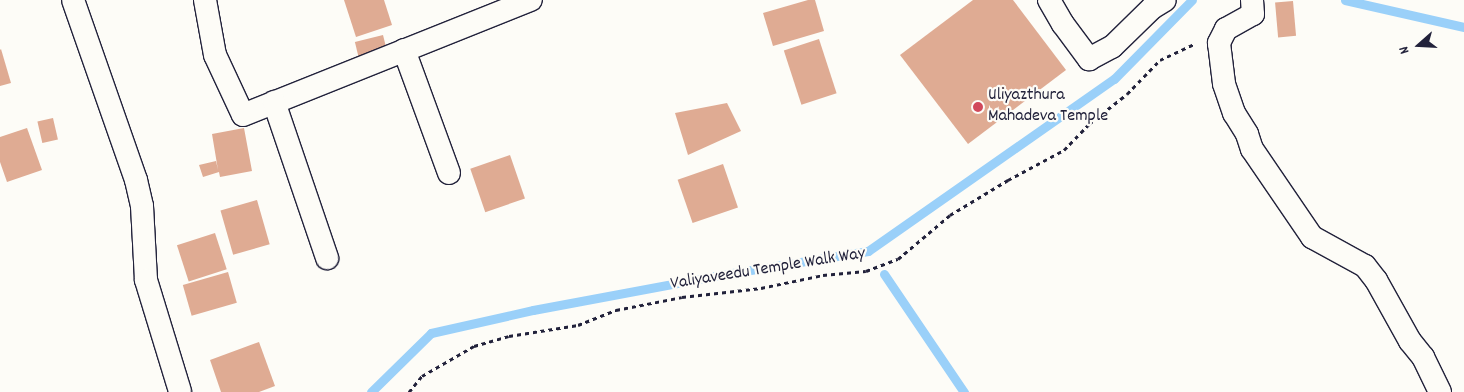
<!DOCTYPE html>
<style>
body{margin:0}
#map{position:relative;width:1464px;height:392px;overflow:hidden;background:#fdfcf7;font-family:Dekko,sans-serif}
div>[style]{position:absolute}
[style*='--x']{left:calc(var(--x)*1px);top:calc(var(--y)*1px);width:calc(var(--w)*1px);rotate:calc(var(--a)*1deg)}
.stream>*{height:9px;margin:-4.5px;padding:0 4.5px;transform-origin:4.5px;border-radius:4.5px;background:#9ad0f9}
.building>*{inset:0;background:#dfab93;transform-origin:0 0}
.path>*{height:3px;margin-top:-1.5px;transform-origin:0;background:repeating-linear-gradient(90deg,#22223b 0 4px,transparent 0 8px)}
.roads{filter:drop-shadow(1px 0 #22223b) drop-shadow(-1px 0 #22223b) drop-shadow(0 1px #22223b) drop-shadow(0 -1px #22223b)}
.minor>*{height:22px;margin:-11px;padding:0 11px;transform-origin:11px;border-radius:11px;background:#fdfcf7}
.dots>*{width:14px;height:14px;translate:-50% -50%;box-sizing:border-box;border:2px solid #fdfcf7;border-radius:50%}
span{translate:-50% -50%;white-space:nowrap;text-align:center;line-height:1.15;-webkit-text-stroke:4.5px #fdfcf7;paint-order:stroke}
.poi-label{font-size:18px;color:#22223b}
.left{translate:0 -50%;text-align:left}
.street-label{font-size:18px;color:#22223b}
.north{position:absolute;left:1394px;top:20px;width:50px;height:50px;-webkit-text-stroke:4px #fdfcf7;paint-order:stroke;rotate:251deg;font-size:14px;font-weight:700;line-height:20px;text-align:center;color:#22223b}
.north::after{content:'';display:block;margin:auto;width:18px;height:22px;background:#22223b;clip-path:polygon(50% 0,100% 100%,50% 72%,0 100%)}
</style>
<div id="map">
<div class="stream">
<i style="--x:1345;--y:0;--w:122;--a:12.8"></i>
<i style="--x:884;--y:274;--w:143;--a:55.9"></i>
<i style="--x:371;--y:392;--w:84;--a:-44.5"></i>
<i style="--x:431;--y:333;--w:105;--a:-12.7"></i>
<i style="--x:533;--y:310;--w:190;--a:-10.6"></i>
<i style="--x:720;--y:275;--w:150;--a:-9.2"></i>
<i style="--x:868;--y:251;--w:300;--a:-35"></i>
<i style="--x:1114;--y:79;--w:111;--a:-45.4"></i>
</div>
<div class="building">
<i style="clip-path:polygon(344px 0,384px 0,392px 25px,356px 37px)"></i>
<i style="clip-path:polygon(808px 0,815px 0,824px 31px,773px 46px,763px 13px)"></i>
<i style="clip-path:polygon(973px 0,1013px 0,1066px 70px,968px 144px,900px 55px)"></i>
<i style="left:1293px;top:1px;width:35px;height:18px;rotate:85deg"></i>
<i style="left:383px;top:35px;width:21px;height:29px;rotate:76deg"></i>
<i style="left:819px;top:39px;width:57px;height:37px;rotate:72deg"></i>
<i style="clip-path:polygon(1px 49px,11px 83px,0 86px,0 50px)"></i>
<i style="clip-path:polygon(727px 103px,741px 131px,688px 155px,675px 113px)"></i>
<i style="left:53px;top:118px;width:22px;height:16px;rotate:77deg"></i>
<i style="clip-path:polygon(27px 128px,42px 170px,7px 182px,0 162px,0 137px)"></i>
<i style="clip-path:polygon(244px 128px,252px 171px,220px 177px,219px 172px,203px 177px,199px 165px,216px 161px,218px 170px,212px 134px)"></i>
<i style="left:510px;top:155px;width:46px;height:42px;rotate:71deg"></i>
<i style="left:723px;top:164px;width:46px;height:48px;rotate:71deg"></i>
<i style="left:257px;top:200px;width:46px;height:38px;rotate:74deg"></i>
<i style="left:215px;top:233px;width:38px;height:40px;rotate:72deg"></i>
<i style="left:228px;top:272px;width:32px;height:47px;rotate:74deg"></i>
<i style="clip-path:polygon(259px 342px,275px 386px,259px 392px,221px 392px,210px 360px)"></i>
</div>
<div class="path">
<i style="--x:409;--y:392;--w:21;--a:-51"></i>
<i style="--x:422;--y:376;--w:60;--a:-30"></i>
<i style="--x:474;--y:346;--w:36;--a:-16"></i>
<i style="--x:509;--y:336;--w:70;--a:-9.1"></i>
<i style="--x:578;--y:325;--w:41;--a:-21.5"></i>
<i style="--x:616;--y:310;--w:67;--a:-11.1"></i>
<i style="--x:682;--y:297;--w:80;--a:-6.5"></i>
<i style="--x:761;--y:288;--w:63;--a:-11.8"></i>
<i style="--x:823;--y:275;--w:43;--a:-5.3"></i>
<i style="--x:866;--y:271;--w:34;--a:-21"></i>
<i style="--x:898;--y:259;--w:68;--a:-40.2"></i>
<i style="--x:950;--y:215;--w:68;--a:-31.1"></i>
<i style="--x:1008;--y:180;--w:64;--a:-28.2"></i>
<i style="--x:1064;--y:150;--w:36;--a:-46"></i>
<i style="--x:1089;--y:124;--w:48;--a:-38.3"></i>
<i style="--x:1127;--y:94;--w:47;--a:-45.9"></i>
<i style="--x:1160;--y:60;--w:38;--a:-25"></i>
</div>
<div class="roads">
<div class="minor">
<i style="--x:73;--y:0;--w:191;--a:70.7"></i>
<i style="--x:136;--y:180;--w:27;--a:77"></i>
<i style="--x:142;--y:206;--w:74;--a:86.9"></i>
<i style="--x:146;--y:280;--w:116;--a:73"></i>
<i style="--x:205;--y:0;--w:56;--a:79.7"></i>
<i style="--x:215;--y:55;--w:66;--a:65"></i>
<i style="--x:243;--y:115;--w:310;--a:-21.8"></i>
<i style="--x:1049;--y:0;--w:28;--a:60"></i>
<i style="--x:1063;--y:24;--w:44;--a:53.4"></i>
<i style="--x:1089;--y:59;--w:26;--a:-28"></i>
<i style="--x:1112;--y:47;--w:56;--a:-44.3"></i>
<i style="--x:1152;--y:8;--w:15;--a:-32"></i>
<i style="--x:1252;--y:0;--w:14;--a:86"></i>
<i style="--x:1253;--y:14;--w:31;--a:151"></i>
<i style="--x:1226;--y:29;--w:16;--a:117"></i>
<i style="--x:1219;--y:43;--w:41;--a:83"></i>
<i style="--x:1224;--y:84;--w:31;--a:71"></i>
<i style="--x:1234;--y:113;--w:25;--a:58"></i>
<i style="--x:1247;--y:134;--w:16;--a:72"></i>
<i style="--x:1252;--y:149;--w:107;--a:55.7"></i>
<i style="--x:1312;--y:237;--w:60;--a:28.7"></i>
<i style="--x:1365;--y:266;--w:18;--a:52"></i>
<i style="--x:1376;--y:280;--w:70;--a:60.9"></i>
<i style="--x:1410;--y:341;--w:21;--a:51"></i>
<i style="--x:1423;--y:357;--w:39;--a:64"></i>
<i style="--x:404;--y:50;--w:131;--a:69.9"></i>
<i style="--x:274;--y:102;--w:165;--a:71.2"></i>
</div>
</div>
<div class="dots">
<i style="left:978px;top:107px;background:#d1495b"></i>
</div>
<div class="poi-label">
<span class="left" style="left:988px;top:107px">Uliyazthura<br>Mahadeva Temple</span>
</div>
<div class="street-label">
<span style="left:768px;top:270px;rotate:-9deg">Valiyaveedu Temple Walk Way</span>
</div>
<div class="north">N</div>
</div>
